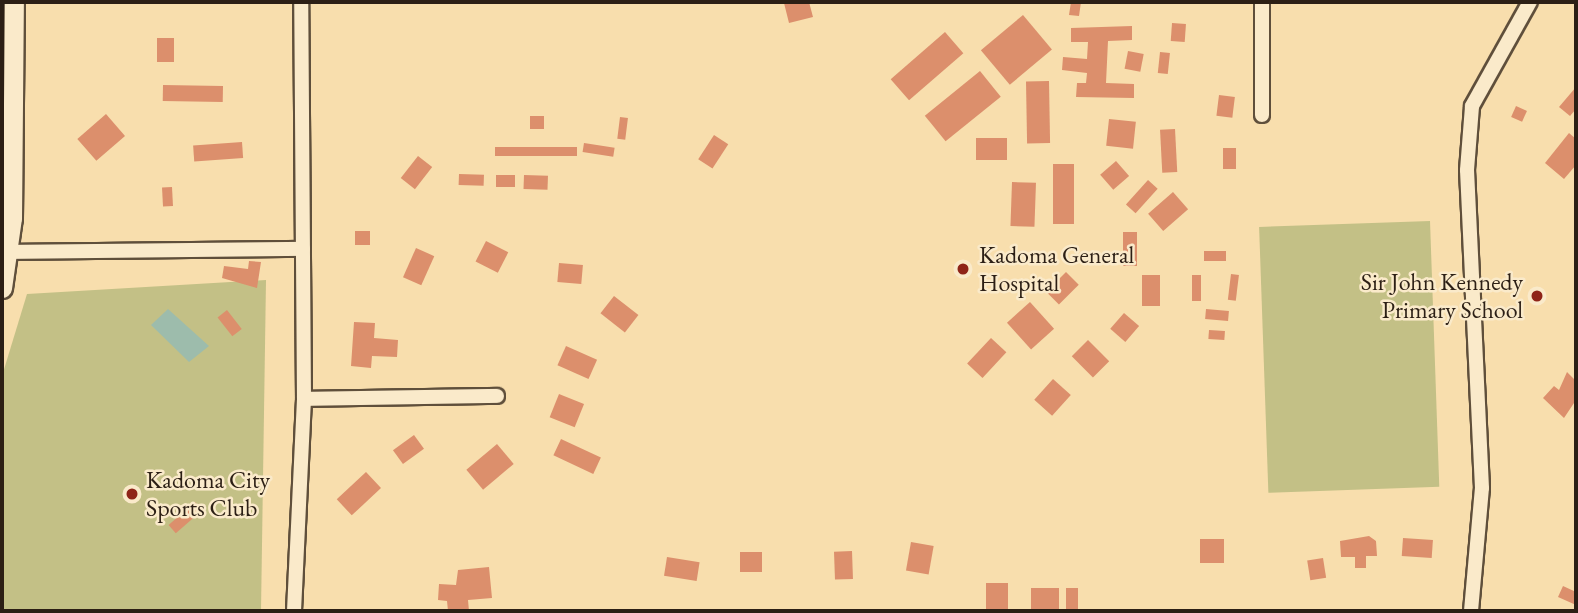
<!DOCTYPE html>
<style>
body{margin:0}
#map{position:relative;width:1578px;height:613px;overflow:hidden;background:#f8dead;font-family:"EB Garamond",serif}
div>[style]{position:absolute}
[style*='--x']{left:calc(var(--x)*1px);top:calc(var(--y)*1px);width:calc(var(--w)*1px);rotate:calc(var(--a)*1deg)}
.green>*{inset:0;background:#c3c086;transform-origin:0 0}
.water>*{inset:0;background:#9dbcac}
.building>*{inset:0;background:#dc8f6c;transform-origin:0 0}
.roads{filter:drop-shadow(2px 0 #5f4f3b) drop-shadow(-2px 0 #5f4f3b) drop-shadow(0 2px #5f4f3b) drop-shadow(0 -2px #5f4f3b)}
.street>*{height:14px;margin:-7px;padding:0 7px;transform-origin:7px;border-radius:7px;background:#faeaca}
.secondary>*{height:19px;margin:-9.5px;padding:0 9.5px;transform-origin:9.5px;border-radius:9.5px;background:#faeaca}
.dots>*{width:19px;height:19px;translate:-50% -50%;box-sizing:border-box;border:4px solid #faeaca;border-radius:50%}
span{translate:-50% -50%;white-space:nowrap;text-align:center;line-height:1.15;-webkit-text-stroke:5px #faeaca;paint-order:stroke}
.poi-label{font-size:24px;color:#2c1f15}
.left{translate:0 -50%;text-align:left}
.right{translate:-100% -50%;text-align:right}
.frame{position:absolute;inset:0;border:4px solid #2c1f15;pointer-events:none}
</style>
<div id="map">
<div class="green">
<i style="left:1430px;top:221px;width:266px;height:171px;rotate:88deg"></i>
<i style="clip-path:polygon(266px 280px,261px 611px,2px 611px,2px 376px,27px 294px)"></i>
</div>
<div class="water">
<i style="clip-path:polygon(168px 309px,209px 346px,189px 362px,151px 325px)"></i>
</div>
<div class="building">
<i style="clip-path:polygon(809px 2px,813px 17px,789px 23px,784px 3px)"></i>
<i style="clip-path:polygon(1071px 2px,1081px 2px,1079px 16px,1069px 15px)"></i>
<i style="left:1023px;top:15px;width:45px;height:55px;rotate:50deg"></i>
<i style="left:1172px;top:23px;width:14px;height:18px;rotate:4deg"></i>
<i style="clip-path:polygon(1132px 26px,1132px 40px,1108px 41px,1106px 83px,1134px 84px,1134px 98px,1076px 97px,1077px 83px,1086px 83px,1087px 73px,1062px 70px,1063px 57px,1087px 59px,1088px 42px,1071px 42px,1071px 28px)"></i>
<i style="left:945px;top:32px;width:28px;height:72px;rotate:49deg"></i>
<i style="left:157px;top:38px;width:17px;height:24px"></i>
<i style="left:1128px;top:51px;width:16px;height:18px;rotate:11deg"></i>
<i style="left:1160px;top:52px;width:10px;height:21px;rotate:6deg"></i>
<i style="left:980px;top:71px;width:33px;height:71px;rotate:51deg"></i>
<i style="left:1049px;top:81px;width:62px;height:23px;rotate:89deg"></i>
<i style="left:163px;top:85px;width:60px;height:16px;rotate:1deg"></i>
<i style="clip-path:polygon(1576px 87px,1576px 109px,1570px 116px,1559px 107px)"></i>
<i style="left:1219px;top:95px;width:16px;height:21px;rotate:7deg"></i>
<i style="left:1516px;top:106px;width:12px;height:12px;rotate:24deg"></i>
<i style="left:106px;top:114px;width:29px;height:38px;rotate:49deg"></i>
<i style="left:530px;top:116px;width:14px;height:13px"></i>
<i style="left:620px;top:117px;width:8px;height:22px;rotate:7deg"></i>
<i style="left:1109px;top:119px;width:27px;height:27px;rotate:6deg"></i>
<i style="left:1175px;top:129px;width:43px;height:15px;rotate:87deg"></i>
<i style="clip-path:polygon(1569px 133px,1576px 139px,1576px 165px,1564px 179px,1545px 163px)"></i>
<i style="left:714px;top:135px;width:17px;height:29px;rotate:33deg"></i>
<i style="left:976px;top:138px;width:31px;height:22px"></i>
<i style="left:242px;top:142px;width:16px;height:49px;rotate:86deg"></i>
<i style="left:584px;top:143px;width:31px;height:9px;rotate:9deg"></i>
<i style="left:577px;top:147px;width:9px;height:82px;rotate:90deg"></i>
<i style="left:1223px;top:148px;width:13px;height:21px"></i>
<i style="left:418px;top:156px;width:18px;height:28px;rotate:38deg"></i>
<i style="left:1116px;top:161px;width:20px;height:21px;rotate:49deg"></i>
<i style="left:1053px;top:164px;width:21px;height:60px"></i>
<i style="left:459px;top:174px;width:25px;height:11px;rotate:2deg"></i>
<i style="left:496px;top:175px;width:19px;height:12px"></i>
<i style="left:524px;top:175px;width:24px;height:14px;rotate:2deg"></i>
<i style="left:1148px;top:180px;width:13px;height:33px;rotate:42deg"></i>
<i style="left:1012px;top:182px;width:24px;height:44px;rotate:2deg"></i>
<i style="left:172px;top:187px;width:19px;height:10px;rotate:87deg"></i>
<i style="left:1173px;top:192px;width:23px;height:33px;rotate:49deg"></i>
<i style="left:355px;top:231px;width:15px;height:14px"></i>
<i style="left:1123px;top:232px;width:14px;height:34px"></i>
<i style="left:486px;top:241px;width:25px;height:23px;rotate:27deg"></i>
<i style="left:416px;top:248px;width:20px;height:32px;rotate:24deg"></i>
<i style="left:1204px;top:251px;width:22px;height:10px"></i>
<i style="clip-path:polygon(249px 261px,261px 262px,257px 288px,222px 278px,224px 266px,248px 269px)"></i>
<i style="left:559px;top:263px;width:24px;height:19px;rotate:5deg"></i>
<i style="left:1066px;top:272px;width:18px;height:28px;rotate:45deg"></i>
<i style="left:1231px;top:274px;width:8px;height:26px;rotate:7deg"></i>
<i style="left:1142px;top:275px;width:18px;height:31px"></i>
<i style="left:1192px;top:275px;width:9px;height:26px"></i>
<i style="left:614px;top:296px;width:31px;height:22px;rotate:38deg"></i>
<i style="left:1030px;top:302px;width:36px;height:31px;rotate:48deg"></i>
<i style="left:1206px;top:309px;width:23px;height:10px;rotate:5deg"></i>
<i style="left:227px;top:310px;width:24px;height:12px;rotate:52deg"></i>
<i style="left:1124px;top:313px;width:20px;height:21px;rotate:41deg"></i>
<i style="clip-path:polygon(354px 322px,375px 323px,374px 338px,398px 340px,397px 357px,372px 356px,371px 368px,351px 366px)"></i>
<i style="left:1209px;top:330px;width:16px;height:9px;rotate:4deg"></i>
<i style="left:991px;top:338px;width:21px;height:35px;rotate:43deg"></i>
<i style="left:1088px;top:340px;width:30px;height:23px;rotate:45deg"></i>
<i style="left:566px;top:346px;width:34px;height:21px;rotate:24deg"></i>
<i style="clip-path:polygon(1567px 372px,1576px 381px,1576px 400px,1564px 418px,1543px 398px,1554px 386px,1559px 390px)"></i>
<i style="left:1053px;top:379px;width:24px;height:28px;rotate:42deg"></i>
<i style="left:559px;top:394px;width:27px;height:25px;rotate:22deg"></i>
<i style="left:414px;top:435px;width:17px;height:26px;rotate:54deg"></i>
<i style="left:561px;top:439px;width:44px;height:18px;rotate:25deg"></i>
<i style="left:497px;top:444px;width:26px;height:40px;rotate:50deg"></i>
<i style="left:366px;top:472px;width:22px;height:40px;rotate:47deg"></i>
<i style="left:195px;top:502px;width:11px;height:35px;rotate:49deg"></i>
<i style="clip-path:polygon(1369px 536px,1376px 541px,1377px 556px,1366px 556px,1366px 568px,1355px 568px,1355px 557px,1341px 557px,1340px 541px)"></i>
<i style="left:1403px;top:538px;width:30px;height:18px;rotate:4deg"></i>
<i style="left:1200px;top:539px;width:24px;height:24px"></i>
<i style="left:911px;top:542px;width:23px;height:29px;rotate:10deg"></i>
<i style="left:852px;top:551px;width:28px;height:18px;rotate:88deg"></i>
<i style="left:740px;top:552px;width:22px;height:20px"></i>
<i style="left:667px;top:557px;width:33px;height:19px;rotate:9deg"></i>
<i style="left:1323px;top:558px;width:20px;height:16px;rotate:81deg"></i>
<i style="clip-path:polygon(489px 567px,492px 598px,468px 600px,469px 611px,448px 611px,447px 601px,438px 600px,439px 584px,456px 585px,458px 570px)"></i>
<i style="left:986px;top:583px;width:22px;height:28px"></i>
<i style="clip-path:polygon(1563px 586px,1576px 592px,1576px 605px,1558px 597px)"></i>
<i style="left:1059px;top:588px;width:23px;height:28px;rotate:90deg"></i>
<i style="left:1066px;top:588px;width:12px;height:22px"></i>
</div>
<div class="roads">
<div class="street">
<i style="--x:1262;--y:2;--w:113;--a:90"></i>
<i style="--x:8;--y:252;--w:295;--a:-0.6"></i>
<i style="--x:304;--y:399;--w:193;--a:-0.9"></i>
<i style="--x:294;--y:611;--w:212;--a:-87.3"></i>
<i style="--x:304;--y:399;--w:397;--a:-90.4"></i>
<i style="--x:1471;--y:611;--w:123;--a:-84.9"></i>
<i style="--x:1482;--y:488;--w:318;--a:-92.7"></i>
<i style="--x:1467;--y:170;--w:64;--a:-85.5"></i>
<i style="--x:1472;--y:106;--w:119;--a:-60.9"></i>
</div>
<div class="secondary">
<i style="--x:2;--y:288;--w:71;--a:-81.9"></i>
<i style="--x:12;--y:218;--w:216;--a:-89.5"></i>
</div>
</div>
<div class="dots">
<i style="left:963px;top:269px;background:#8f2418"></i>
<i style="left:1537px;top:296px;background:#8f2418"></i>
<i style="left:132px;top:494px;background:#8f2418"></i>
</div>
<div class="poi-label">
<span class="left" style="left:979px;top:269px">Kadoma General<br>Hospital</span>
<span class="right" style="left:1523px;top:296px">Sir John Kennedy<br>Primary School</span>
<span class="left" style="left:146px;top:494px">Kadoma City<br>Sports Club</span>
</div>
<div class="frame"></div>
</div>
